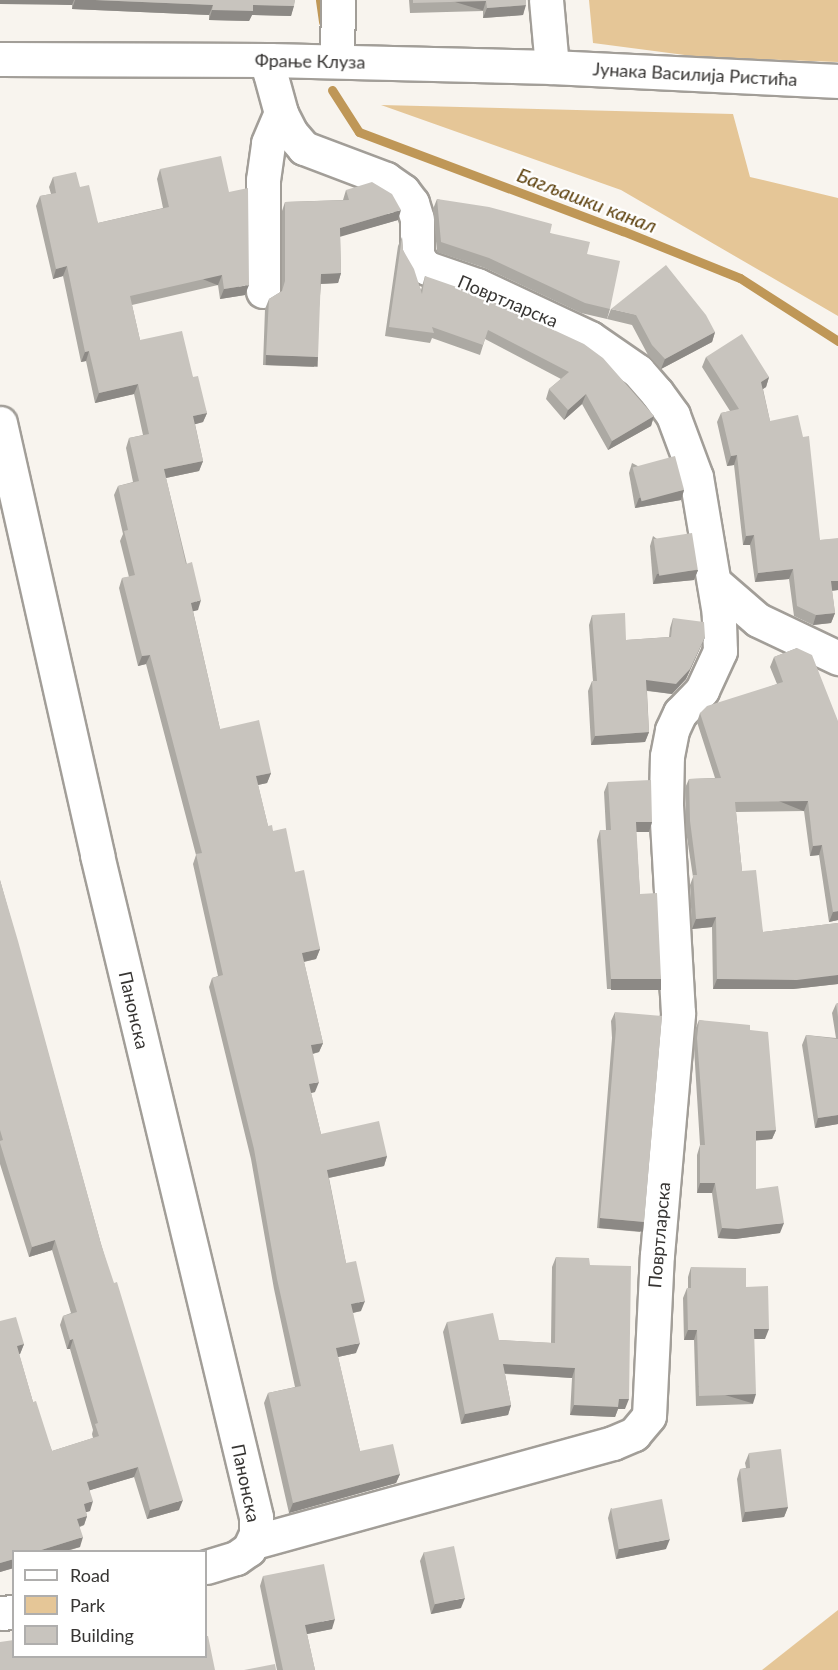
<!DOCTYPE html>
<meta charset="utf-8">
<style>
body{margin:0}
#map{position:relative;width:838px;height:1670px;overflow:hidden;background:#f8f4ee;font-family:Lato,sans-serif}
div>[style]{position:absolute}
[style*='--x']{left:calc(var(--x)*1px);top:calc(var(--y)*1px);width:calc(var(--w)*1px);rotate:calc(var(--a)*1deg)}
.green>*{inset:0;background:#e5c697}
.stream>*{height:9px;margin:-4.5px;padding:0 4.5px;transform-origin:4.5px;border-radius:4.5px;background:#bf9757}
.roads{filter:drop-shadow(2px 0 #a29e98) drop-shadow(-2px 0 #a29e98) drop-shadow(0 2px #a29e98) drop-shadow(0 -2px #a29e98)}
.minor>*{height:33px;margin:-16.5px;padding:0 16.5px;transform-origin:16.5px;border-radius:16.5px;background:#fff}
.wall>*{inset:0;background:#aca9a3}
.shaded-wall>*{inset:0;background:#8c8985;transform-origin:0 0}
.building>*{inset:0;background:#c8c4be;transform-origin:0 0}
span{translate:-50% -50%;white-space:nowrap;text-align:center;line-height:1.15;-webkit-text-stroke:4.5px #fff;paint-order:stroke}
.street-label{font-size:18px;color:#373533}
.water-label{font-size:20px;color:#5e420f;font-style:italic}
.legend{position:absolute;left:12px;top:1550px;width:195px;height:108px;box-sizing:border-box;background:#fff;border:2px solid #afaead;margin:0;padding:8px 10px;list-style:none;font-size:18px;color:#373533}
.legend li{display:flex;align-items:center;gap:12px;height:30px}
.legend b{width:30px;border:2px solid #afaead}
</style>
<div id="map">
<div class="green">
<i style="clip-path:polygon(589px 0,838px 0,838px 62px,700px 57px,593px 43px)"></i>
<i style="clip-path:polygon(381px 105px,733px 114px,750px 177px,838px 198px,838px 316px,621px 190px)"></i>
<i style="clip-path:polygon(838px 1610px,838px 1670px,762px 1670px)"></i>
</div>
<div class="stream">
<i style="--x:320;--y:0;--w:22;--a:82"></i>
<i style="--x:332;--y:90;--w:50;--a:57.3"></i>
<i style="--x:359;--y:132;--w:282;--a:20.6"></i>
<i style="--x:623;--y:231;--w:126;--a:21.9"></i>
<i style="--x:740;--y:278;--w:117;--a:32.7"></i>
</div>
<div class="roads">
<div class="minor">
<i style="--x:0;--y:59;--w:270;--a:0.2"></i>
<i style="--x:270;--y:60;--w:282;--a:1.4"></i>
<i style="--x:552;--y:67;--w:67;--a:-95.1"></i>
<i style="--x:337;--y:61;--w:61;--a:-89.1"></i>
<i style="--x:552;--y:67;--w:286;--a:2.8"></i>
<i style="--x:263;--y:291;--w:111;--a:-90"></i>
<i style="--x:263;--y:180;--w:37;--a:-82"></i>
<i style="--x:268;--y:143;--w:33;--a:-67"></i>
<i style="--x:0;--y:423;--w:443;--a:77.3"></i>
<i style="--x:97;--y:855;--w:681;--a:76.49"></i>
<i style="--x:256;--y:1517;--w:17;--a:90"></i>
<i style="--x:256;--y:1534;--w:17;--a:115"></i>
<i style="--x:249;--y:1549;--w:16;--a:145"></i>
<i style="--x:236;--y:1558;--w:31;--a:163"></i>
<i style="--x:714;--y:582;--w:58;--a:40.8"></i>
<i style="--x:758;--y:620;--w:89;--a:25.4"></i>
<i style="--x:254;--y:1542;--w:372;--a:-15.4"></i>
<i style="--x:613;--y:1443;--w:23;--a:-23"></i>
<i style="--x:634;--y:1434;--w:23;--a:-50"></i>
<i style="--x:649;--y:1416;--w:161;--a:-87.2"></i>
<i style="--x:657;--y:1255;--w:243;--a:-85"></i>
<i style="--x:678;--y:1013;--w:211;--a:-93.3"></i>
<i style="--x:666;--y:802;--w:46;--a:-88.8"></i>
<i style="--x:667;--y:756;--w:26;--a:-79"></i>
<i style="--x:672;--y:730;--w:19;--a:-65"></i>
<i style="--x:680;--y:713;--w:32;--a:-46"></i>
<i style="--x:702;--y:690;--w:43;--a:-65.2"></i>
<i style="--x:720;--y:651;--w:37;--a:-92"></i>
<i style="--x:719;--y:614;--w:139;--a:-99.5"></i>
<i style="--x:696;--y:477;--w:66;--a:-110.4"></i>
<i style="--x:673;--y:415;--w:27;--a:-126"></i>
<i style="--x:657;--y:393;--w:29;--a:-131"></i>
<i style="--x:638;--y:371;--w:58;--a:-145.5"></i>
<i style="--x:590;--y:338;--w:125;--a:-154.9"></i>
<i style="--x:477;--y:285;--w:53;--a:-161.2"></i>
<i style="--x:427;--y:268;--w:10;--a:-135"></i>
<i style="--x:420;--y:261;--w:9;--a:-111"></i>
<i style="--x:417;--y:253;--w:34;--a:-90"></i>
<i style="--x:417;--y:219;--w:17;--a:-107"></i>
<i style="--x:412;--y:203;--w:15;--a:-127"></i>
<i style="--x:403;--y:191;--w:21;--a:-145"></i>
<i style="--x:386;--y:179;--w:88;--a:-159.3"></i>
<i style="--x:304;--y:148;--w:20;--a:-131"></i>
<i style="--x:291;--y:133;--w:22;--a:-117"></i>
<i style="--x:281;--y:113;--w:41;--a:-105.4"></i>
<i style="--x:270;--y:73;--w:13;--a:-90"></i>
<i style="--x:0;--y:1613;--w:14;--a:-4"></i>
</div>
</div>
<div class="wall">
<i style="clip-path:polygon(0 0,295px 0,291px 16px,252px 15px,249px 21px,209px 20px,209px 15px,72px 9px,72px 5px)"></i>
<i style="clip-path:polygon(409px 0,526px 0,523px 15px,483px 18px,483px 11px,410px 13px)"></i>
<i style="clip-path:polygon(160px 169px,245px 295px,220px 299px,218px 285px,132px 305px,140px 340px,193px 377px,207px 413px,203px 422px,195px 424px,203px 461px,199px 471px,166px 478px,198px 610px,193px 611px,220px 729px,271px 773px,267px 783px,258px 785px,268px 826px,273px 831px,295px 872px,320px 949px,316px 959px,304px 962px,323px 1043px,319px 1052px,313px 1054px,315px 1092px,311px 1093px,321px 1134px,387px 1156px,384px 1166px,329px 1178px,346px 1263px,361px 1311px,353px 1313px,356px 1353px,338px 1357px,360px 1451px,400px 1474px,396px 1483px,289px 1513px,264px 1403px,268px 1393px,295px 1387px,274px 1289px,251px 1159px,209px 987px,212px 978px,218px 976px,193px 864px,196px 855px,146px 664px,138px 666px,119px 588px,122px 578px,129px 577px,120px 541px,123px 534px,114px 495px,118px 486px,133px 482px,126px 448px,129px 438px,143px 435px,134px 394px,95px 403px,86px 361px,81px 362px,63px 276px,53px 279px,36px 206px,40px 196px,51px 194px,49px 187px,53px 177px,80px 187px,98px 223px,163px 208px,157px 179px)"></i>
<i style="clip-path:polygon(346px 190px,398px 220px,340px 236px,341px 273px,338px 283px,321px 284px,314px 367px,263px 365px,265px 309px,269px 299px,282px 291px,282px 211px,285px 202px,343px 200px)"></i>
<i style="clip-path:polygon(437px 199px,550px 233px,587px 254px,610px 309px,607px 319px,581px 313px,485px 268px,437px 252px,433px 209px)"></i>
<i style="clip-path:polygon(402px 237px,403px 250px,421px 290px,425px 276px,654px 416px,651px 426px,608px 450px,582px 404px,564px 420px,546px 399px,549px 389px,561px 379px,485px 339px,480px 355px,432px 338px,430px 343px,385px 336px,398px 246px)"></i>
<i style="clip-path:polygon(611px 309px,715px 332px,712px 342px,661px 369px,648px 355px,632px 325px,607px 319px)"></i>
<i style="clip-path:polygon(706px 357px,769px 377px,766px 387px,763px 389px,770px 421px,820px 540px,838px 539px,838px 590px,832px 591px,835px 613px,831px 623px,813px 625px,794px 616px,789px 579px,755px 582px,750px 545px,743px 545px,734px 465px,727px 466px,717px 422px,721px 413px,730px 411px,702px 367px)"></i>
<i style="clip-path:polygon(632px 463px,684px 490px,681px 500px,635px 508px,629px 473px)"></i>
<i style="clip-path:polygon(653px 536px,698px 570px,694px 580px,653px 584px,650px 546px)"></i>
<i style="clip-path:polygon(592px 615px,626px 640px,669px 637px,670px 628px,673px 618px,705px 637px,686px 679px,672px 694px,647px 691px,649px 732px,645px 742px,591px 745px,588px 691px,592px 681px,593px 681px,589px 625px)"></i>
<i style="clip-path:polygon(797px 648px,838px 920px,829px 922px,819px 855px,810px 856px,804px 811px,736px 812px,742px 871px,763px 932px,838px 923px,838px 984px,793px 989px,713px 989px,712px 927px,692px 929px,690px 885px,693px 877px,686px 831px,685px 788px,689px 779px,715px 778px,697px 722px,700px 713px,777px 684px,770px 667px,774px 657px)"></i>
<i style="clip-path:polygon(608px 782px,652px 822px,649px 832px,636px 832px,640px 894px,661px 979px,658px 989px,607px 989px,597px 840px,600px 830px,606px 830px,604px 792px)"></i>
<i style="clip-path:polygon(0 880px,101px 1244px,179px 1510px,147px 1519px,134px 1477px,90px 1490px,90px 1511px,86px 1512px,87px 1516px,84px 1525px,80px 1527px,80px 1547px,0 1572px,0 1321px,24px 1344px,20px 1354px,19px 1354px,33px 1402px,52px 1451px,93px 1438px,92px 1434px,93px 1430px,70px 1349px,67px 1349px,60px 1325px,63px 1316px,71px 1313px,52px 1250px,29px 1257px,0 1164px)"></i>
<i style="clip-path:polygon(838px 1003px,838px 1124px,815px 1128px,802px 1045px,806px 1035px,836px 1038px,832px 1013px,836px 1004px)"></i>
<i style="clip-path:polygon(615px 1012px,644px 1222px,640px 1232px,597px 1228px,612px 1038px,611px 1021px)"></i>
<i style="clip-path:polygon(699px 1020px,750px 1030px,776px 1130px,772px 1139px,756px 1140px,756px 1189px,780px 1233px,735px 1239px,718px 1238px,712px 1193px,697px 1193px,697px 1155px,700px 1145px,694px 1048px,695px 1030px)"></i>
<i style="clip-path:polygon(556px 1257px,590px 1265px,625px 1409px,618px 1409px,615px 1417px,570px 1415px,572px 1378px,505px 1374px,511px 1405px,508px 1415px,461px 1424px,443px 1332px,447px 1322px,499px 1340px,551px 1343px,552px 1267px)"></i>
<i style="clip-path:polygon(691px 1267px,746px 1287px,765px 1339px,754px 1339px,753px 1404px,696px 1406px,694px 1340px,684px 1340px,683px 1298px,687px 1288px,688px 1288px,688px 1277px)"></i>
<i style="clip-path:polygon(749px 1453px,788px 1507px,784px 1517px,742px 1522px,737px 1479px,740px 1469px,746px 1468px,745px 1463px)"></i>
<i style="clip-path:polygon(611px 1508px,666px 1549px,616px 1559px,608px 1518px)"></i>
<i style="clip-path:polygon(424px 1552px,461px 1608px,431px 1614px,420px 1561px)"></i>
<i style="clip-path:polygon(263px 1576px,332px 1629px,307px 1634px,315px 1670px,277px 1670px,260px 1586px)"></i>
</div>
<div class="shaded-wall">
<i style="clip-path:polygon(0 0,74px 0,72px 5px,0 4px)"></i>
<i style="clip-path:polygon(75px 0,95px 0,213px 5px,209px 15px,72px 9px)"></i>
<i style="left:486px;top:1px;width:10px;height:73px;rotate:107deg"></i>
<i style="clip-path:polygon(253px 5px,294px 6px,291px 16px,252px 15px,249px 21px,209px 20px,212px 10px)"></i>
<i style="clip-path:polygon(526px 5px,523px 15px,483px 18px,487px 8px)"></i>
<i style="clip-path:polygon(401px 210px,398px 220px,336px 238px,340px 228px)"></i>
<i style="clip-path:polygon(67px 266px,63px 276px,53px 279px,56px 269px)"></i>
<i style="clip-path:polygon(341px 273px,338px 283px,318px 284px,321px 274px)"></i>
<i style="left:222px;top:275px;width:11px;height:94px;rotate:112deg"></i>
<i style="clip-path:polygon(249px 285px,245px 295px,220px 299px,224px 289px)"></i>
<i style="clip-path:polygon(715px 332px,712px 342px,661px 369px,665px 359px)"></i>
<i style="clip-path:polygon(89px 351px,86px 361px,81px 362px,85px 352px)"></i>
<i style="left:266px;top:355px;width:52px;height:10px;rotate:2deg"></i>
<i style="clip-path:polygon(769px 377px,766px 387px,758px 392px,761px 382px)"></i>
<i style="clip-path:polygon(138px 384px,134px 394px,95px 403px,99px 393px)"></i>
<i style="clip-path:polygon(586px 394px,582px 404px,564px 420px,568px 410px)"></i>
<i style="clip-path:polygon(207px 413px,203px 422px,189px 426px,193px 416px)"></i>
<i style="clip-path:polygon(654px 416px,651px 426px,608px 450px,612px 441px)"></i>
<i style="clip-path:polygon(737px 455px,734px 465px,727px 466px,731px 456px)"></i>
<i style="clip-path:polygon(203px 461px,199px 471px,161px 479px,164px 469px)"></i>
<i style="clip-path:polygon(684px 490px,681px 500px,635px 508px,639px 498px)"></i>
<i style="clip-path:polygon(754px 535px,750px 545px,743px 545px,746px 536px)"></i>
<i style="clip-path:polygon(793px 569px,789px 579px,755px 582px,758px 573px)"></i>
<i style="clip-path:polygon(698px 570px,694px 580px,653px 584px,657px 574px)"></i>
<i style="clip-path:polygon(831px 581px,838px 581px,838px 590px,828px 591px)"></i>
<i style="clip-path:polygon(201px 600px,198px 610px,187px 613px,191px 603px)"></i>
<i style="clip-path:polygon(835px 613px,831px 623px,813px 625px,816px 615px)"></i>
<i style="clip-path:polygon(705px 637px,686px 679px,672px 694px,643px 690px,646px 680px)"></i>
<i style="clip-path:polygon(150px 655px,146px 664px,138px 666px,142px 656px)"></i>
<i style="clip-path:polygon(649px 732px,645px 742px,591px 745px,595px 736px)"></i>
<i style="clip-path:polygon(271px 773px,267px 783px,253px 786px,256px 776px)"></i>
<i style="left:808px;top:801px;width:11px;height:73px;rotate:112deg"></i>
<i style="clip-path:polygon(636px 822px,652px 822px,649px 832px,632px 832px)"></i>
<i style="clip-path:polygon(822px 845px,819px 855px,810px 856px,813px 846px)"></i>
<i style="clip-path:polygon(838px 911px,838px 920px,829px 922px,833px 912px)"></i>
<i style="clip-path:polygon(716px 917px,712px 927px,692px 929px,696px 919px)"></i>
<i style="clip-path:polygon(320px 949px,316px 959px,298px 963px,302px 953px)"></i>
<i style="clip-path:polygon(838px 975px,838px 984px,793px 989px,713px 989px,717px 979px)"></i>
<i style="left:611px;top:979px;width:50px;height:11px"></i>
<i style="clip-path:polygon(323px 1043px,319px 1052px,307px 1055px,311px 1045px)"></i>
<i style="clip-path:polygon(319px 1082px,315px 1092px,306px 1094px,309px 1084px)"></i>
<i style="clip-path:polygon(838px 1115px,838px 1124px,815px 1128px,818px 1118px)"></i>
<i style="clip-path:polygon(776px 1130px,772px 1139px,752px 1141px,756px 1131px)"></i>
<i style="clip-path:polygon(387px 1156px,384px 1166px,323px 1179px,327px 1170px)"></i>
<i style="clip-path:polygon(700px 1183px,715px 1183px,712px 1193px,697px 1193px)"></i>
<i style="left:600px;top:1218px;width:44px;height:10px;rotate:5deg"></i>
<i style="clip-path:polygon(784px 1223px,780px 1233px,735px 1239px,718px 1238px,722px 1228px)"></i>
<i style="clip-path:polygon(55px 1240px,52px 1250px,29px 1257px,32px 1247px)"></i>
<i style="clip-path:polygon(365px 1301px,361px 1311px,347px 1314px,351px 1304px)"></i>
<i style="clip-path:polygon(754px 1329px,769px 1329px,765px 1339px,750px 1339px)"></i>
<i style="clip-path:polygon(688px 1330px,697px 1330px,694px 1340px,684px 1340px)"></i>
<i style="clip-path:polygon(73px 1339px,70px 1349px,67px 1349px,70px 1340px)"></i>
<i style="clip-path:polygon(360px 1343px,356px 1353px,333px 1358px,336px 1348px)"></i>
<i style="clip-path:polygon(24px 1344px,20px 1354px,13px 1356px,17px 1346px)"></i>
<i style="clip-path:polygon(503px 1364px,575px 1368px,572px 1378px,500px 1373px)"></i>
<i style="left:756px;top:1394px;width:10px;height:57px;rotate:107deg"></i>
<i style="clip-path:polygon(619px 1399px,629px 1399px,625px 1409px,618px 1409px,615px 1417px,570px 1415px,574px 1405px)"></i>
<i style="clip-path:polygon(511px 1405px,508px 1415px,461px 1424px,465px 1414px)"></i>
<i style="clip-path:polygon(138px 1467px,134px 1477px,84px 1492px,87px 1482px)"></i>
<i style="clip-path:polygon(400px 1474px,396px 1483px,289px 1513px,293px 1503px)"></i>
<i style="clip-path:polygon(183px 1500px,179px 1510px,147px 1519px,150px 1510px)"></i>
<i style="clip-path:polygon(93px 1501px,90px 1511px,80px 1514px,84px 1504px)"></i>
<i style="clip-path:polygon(788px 1507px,784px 1517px,742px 1522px,745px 1512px)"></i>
<i style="clip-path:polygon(87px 1516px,84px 1525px,74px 1528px,77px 1519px)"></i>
<i style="clip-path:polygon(83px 1537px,80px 1547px,65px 1551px,38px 1551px)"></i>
<i style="clip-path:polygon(670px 1539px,666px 1549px,616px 1559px,619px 1549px)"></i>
<i style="clip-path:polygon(14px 1559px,14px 1568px,0 1572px,0 1563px)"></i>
<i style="clip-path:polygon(465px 1598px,461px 1608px,431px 1614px,435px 1604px)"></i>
<i style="clip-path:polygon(335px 1619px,332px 1629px,302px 1635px,305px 1625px)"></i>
</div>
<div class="building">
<i style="clip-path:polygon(95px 0,295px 0,294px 6px,253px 5px,253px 11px,212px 10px,213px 5px)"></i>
<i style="clip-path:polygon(413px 0,526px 0,526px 5px,487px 8px,486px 1px,413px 3px)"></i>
<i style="clip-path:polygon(221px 156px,229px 192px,248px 188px,249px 285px,224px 289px,222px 275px,130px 296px,140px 340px,182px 331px,193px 377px,198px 376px,207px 413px,193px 416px,203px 461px,164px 469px,186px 564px,192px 562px,201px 600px,191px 603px,220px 729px,259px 720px,271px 773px,256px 776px,268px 826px,272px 825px,273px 831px,286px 828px,295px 872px,304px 870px,320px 949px,302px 953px,323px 1043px,311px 1045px,319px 1082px,309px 1084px,321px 1134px,379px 1121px,387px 1156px,327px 1170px,346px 1263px,356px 1261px,365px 1301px,351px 1304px,360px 1343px,336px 1348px,360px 1451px,393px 1444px,400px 1474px,293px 1503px,268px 1393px,301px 1386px,277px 1279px,254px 1149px,212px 978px,223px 975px,196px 854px,202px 853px,150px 655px,142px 656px,122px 578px,135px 575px,124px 531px,128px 530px,118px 486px,139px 481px,129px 438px,149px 434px,138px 384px,99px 393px,89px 351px,85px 352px,67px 266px,56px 269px,40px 196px,56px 193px,53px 177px,76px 172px,80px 187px,89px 185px,98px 223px,169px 207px,160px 169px)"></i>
<i style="clip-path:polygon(372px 182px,392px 194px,401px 210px,340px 228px,341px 273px,321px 274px,318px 357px,266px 355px,269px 299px,282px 291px,285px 281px,285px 202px,349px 200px,346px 190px)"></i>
<i style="clip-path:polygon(437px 199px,489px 207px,552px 224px,550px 233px,590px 242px,587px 254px,620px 261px,610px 309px,585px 303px,489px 258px,441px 242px)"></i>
<i style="clip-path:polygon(402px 237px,403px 250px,414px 269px,422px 294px,425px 276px,474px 293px,584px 344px,603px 358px,654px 416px,612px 441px,586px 394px,568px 410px,549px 389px,569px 372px,488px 330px,483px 345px,432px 327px,434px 333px,389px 327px)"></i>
<i style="clip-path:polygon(666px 265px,706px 315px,715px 332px,665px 359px,652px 345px,636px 315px,611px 309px)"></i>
<i style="clip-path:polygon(742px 334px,769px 377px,761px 382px,770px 421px,798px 415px,803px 437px,809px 436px,820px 540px,838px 538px,838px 581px,831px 581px,835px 613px,816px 615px,797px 606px,793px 569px,758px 573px,754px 535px,746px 536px,737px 455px,731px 456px,721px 413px,739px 409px,706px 357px)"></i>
<i style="left:675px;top:456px;width:35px;height:44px;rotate:75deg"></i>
<i style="left:692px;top:533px;width:37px;height:39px;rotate:81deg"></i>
<i style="clip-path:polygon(625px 613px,626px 640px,671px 637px,673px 618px,704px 622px,705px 637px,690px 669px,676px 684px,646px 680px,649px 732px,595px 736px,592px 681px,597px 681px,592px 615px)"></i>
<i style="clip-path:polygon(797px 648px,812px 655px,838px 721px,838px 911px,833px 912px,822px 845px,813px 846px,808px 801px,735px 802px,742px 871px,756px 870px,763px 932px,838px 923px,838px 975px,797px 980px,717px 979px,716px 917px,696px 919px,693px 875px,697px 875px,690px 821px,689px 779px,721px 778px,700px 713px,707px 706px,783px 682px,774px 657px)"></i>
<i style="clip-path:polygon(651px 780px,652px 822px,636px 822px,640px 894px,657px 893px,661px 979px,611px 979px,600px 830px,611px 830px,608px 782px)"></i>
<i style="clip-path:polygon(0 880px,18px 941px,101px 1244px,114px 1283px,117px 1282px,183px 1500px,150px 1510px,138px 1467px,87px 1482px,93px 1501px,84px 1504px,87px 1516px,77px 1519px,83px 1537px,38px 1551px,14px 1551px,14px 1559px,0 1563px,0 1321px,16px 1317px,24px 1344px,17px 1346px,33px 1402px,36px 1401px,52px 1451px,99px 1436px,95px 1424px,98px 1423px,73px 1339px,70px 1340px,63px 1316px,77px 1312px,55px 1240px,32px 1247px,0 1143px,0 1141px,3px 1140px,0 1130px)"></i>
<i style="clip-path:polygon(838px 1003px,838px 1017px,836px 1004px)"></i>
<i style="clip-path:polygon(615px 1012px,662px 1016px,644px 1222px,600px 1218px,616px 1029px)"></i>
<i style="clip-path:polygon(699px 1020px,750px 1025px,750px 1030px,768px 1032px,776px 1130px,756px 1131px,756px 1189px,778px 1186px,784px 1223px,738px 1229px,722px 1228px,715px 1183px,700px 1183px,700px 1145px,705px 1145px,697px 1038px)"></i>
<i style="clip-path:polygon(806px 1035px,838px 1039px,838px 1115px,818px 1118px)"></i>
<i style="clip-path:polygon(556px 1257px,589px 1258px,590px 1265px,631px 1266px,629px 1399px,619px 1399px,618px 1407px,574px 1405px,575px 1368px,503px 1364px,511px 1405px,465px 1414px,447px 1322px,493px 1313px,499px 1340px,555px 1343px)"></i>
<i style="clip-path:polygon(691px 1267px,746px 1268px,746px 1287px,768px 1286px,769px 1329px,754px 1329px,756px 1394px,699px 1396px,697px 1330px,688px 1330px,687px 1288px,691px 1288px)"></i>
<i style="clip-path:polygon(781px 1449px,788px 1507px,745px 1512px,740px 1469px,750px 1468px,749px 1453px)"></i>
<i style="left:662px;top:1499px;width:41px;height:52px;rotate:79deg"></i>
<i style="left:454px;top:1546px;width:53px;height:31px;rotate:78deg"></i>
<i style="clip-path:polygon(324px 1564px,335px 1619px,305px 1625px,315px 1670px,283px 1670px,263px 1576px)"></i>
<i style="clip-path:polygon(206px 1636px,208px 1636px,215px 1670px,0 1670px,0 1642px,14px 1640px,14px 1656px,206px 1656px)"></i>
<i style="clip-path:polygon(275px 1664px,276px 1670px,244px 1670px)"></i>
</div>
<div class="street-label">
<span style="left:310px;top:61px;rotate:1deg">Фрање Клуза</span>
<span style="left:695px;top:74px;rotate:3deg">Јунака Василија Ристића</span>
<span style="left:508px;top:301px;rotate:23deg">Повртларска</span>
<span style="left:134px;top:1010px;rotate:77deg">Панонска</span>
<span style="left:659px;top:1235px;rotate:-85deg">Повртларска</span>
<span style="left:246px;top:1483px;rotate:78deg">Панонска</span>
</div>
<div class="water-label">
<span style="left:587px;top:200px;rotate:21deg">Багљашки канал</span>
</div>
<ul class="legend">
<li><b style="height:8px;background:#fff"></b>Road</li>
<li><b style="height:16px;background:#e5c697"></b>Park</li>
<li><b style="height:16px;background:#c8c4be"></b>Building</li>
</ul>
</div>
